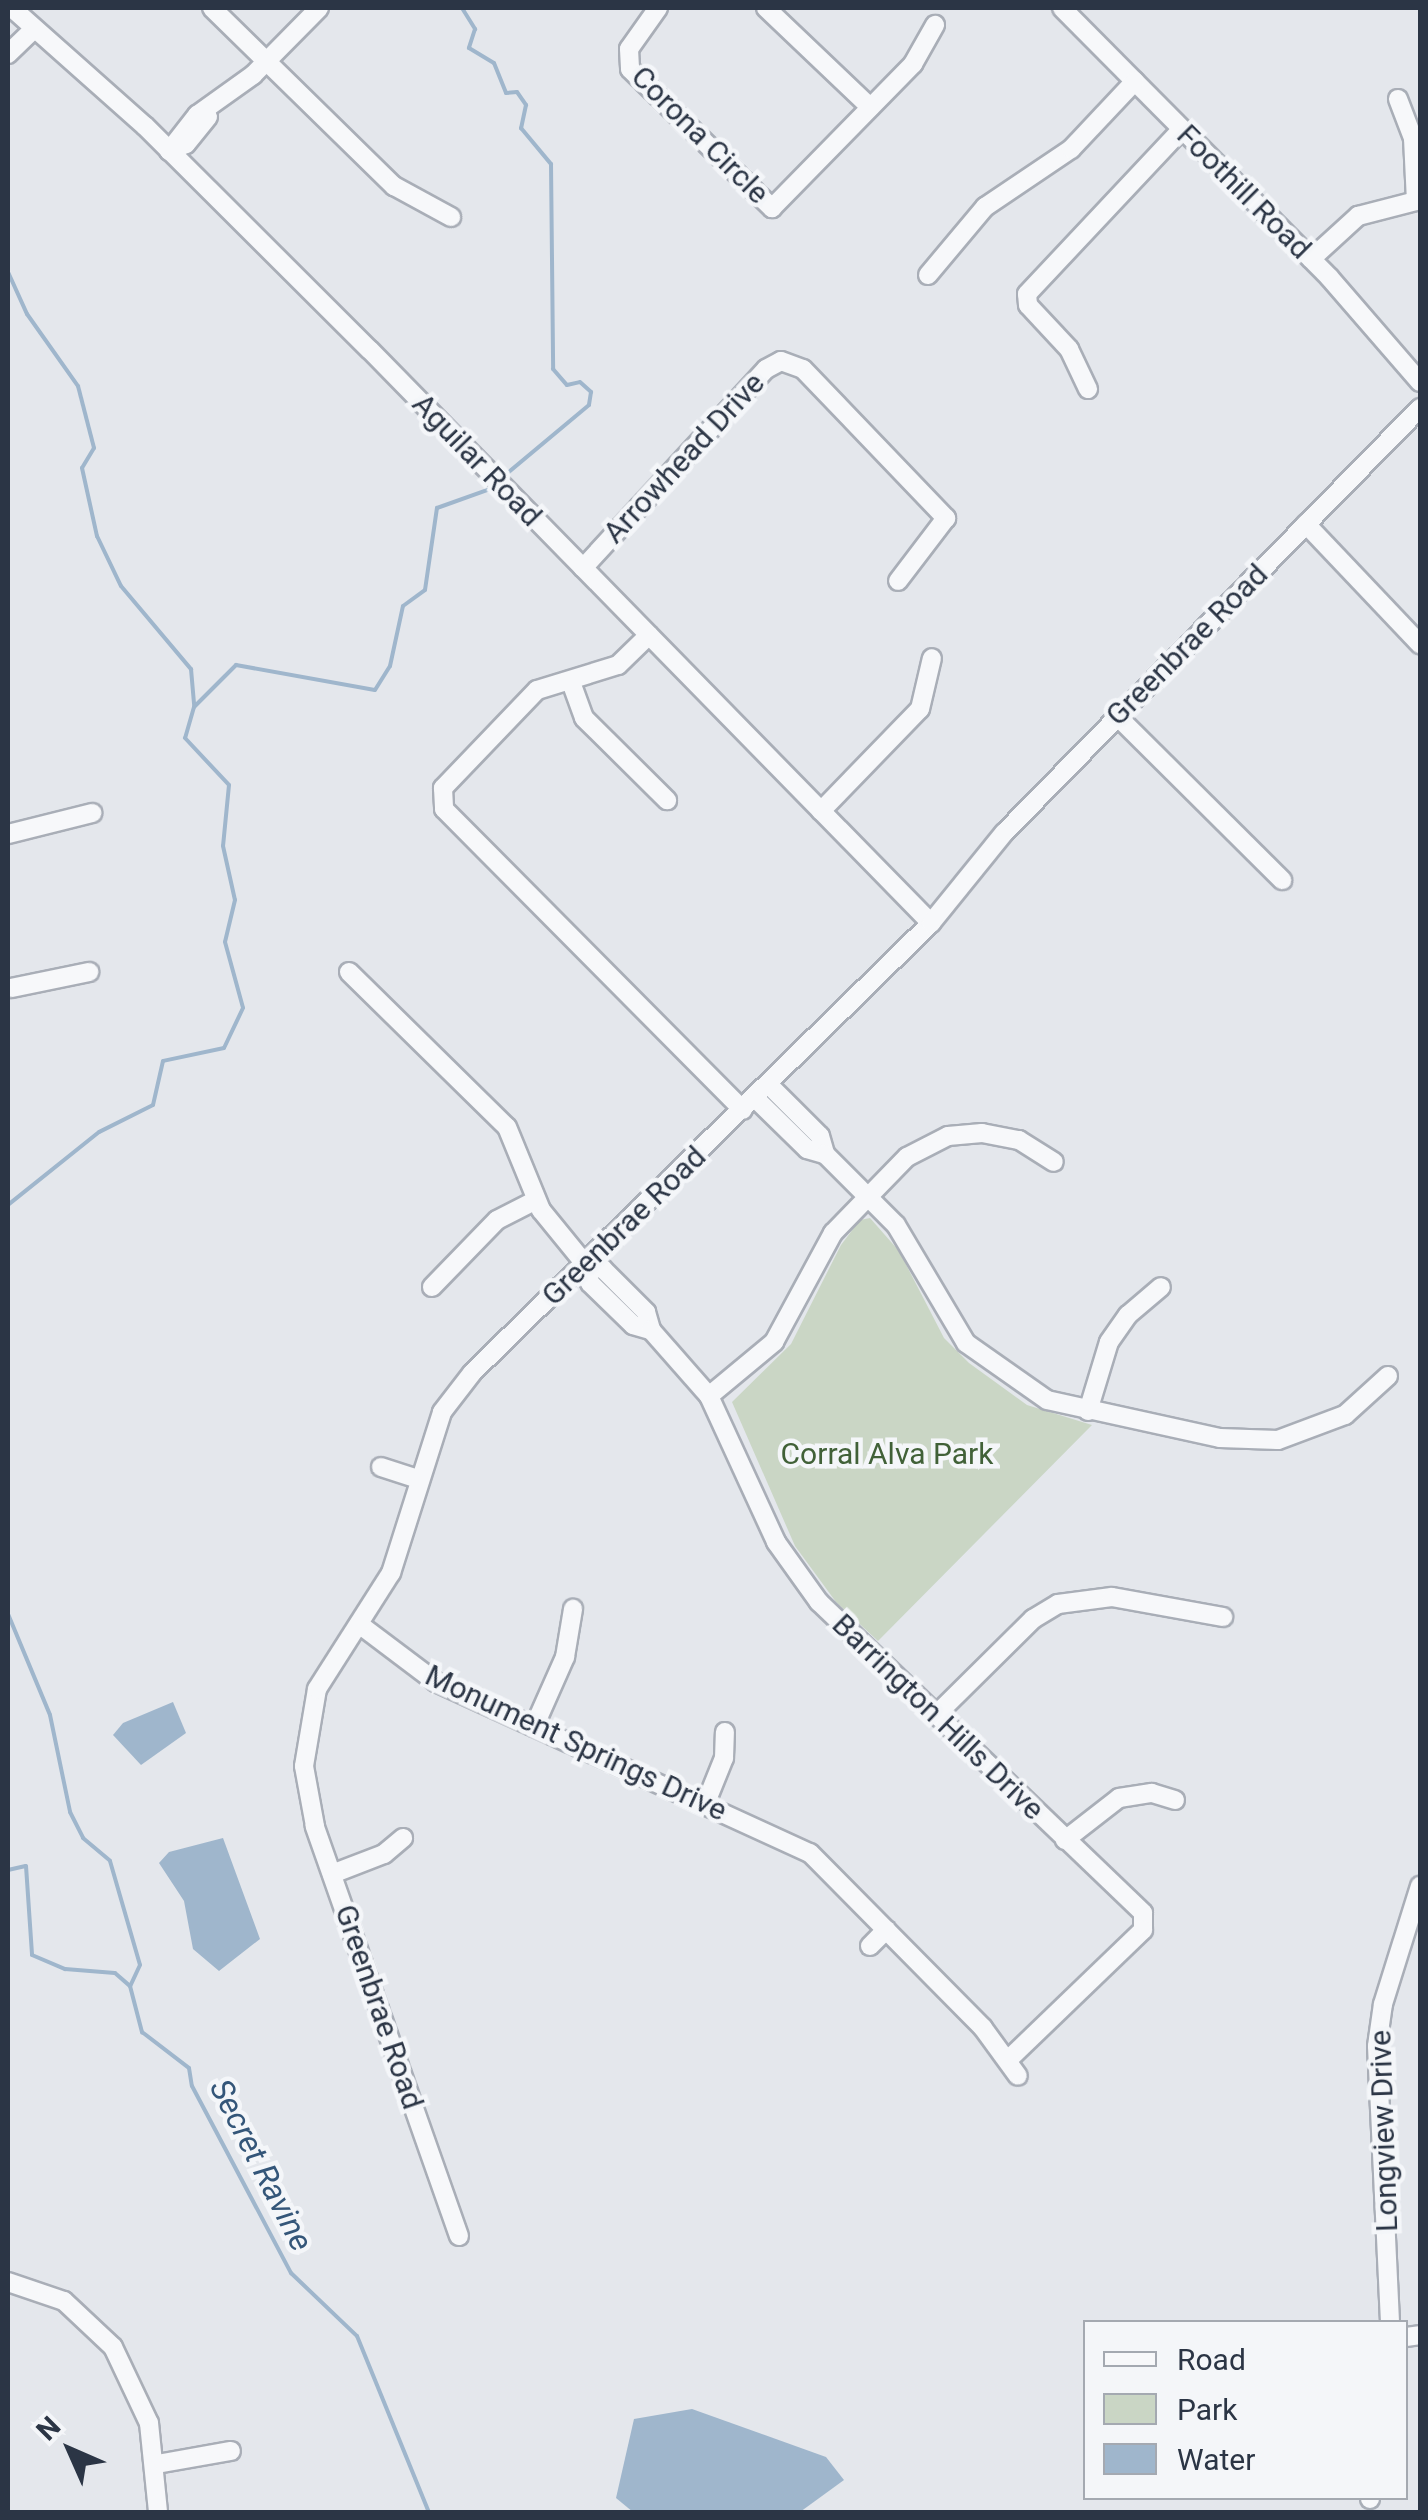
<!DOCTYPE html>
<style>
body{margin:0}
#map{position:relative;width:1428px;height:2520px;overflow:hidden;background:#e4e7ec;font-family:Roboto,sans-serif}
div>[style]{position:absolute}
[style*='--x']{left:calc(var(--x)*1px);top:calc(var(--y)*1px);width:calc(var(--w)*1px);rotate:calc(var(--a)*1deg)}
.green>*{inset:0;background:#cad6c5}
.water>*{inset:0;background:#9fb6cc}
.stream>*{height:4px;margin:-2px;padding:0 2px;transform-origin:2px;border-radius:2px;background:#9fb6cc}
.roads{filter:drop-shadow(2px 0 #a9aeb7) drop-shadow(-2px 0 #a9aeb7) drop-shadow(0 2px #a9aeb7) drop-shadow(0 -2px #a9aeb7)}
.minor>*{height:18px;margin:-9px;padding:0 9px;transform-origin:9px;border-radius:9px;background:#f7f8fa}
span{translate:-50% -50%;white-space:nowrap;text-align:center;line-height:1.15;-webkit-text-stroke:9px #f4f6f9;paint-order:stroke}
.street-label{font-size:30px;color:#2b3545}
.park-label{font-size:30px;color:#416138}
.water-label{font-size:32px;color:#345679;font-style:italic}
.frame{position:absolute;inset:0;border:10px solid #2b3545;pointer-events:none}
.legend{position:absolute;left:1083px;top:2320px;width:325px;height:180px;box-sizing:border-box;background:#f4f6f9;border:2px solid #a4a9b1;margin:0;padding:12px 18px;list-style:none;font-size:30px;color:#2b3545}
.legend li{display:flex;align-items:center;gap:20px;height:50px}
.legend b{width:50px;border:2px solid #a4a9b1}
.north{position:absolute;left:20px;top:2400px;width:100px;height:100px;-webkit-text-stroke:8px #f4f6f9;paint-order:stroke;rotate:315deg;font-size:28px;font-weight:700;line-height:40px;text-align:center;color:#2b3545}
.north::after{content:'';display:block;margin:auto;width:35px;height:45px;background:#2b3545;clip-path:polygon(50% 0,100% 100%,50% 72%,0 100%)}
</style>
<div id="map">
<div class="green">
<i style="clip-path:polygon(870px 1218px,899px 1251px,944px 1338px,969px 1363px,1027px 1405px,1092px 1425px,878px 1641px,836px 1602px,795px 1546px,732px 1402px,791px 1344px,841px 1245px,860px 1220px)"></i>
</div>
<div class="water">
<i style="clip-path:polygon(173px 1702px,186px 1733px,141px 1765px,113px 1735px,123px 1723px)"></i>
<i style="clip-path:polygon(223px 1838px,260px 1939px,219px 1971px,193px 1949px,184px 1901px,159px 1863px,169px 1852px)"></i>
<i style="clip-path:polygon(692px 2409px,826px 2457px,844px 2480px,800px 2512px,633px 2512px,616px 2498px,634px 2419px)"></i>
</div>
<div class="stream">
<i style="--x:462;--y:8;--w:25;--a:58"></i>
<i style="--x:475;--y:29;--w:20;--a:108"></i>
<i style="--x:469;--y:48;--w:29;--a:31"></i>
<i style="--x:494;--y:63;--w:32;--a:68"></i>
<i style="--x:506;--y:93;--w:11;--a:-5"></i>
<i style="--x:517;--y:92;--w:16;--a:55"></i>
<i style="--x:526;--y:105;--w:24;--a:102"></i>
<i style="--x:521;--y:128;--w:47;--a:50.2"></i>
<i style="--x:551;--y:164;--w:205;--a:89.4"></i>
<i style="--x:553;--y:369;--w:21;--a:49"></i>
<i style="--x:567;--y:385;--w:13;--a:-13"></i>
<i style="--x:580;--y:382;--w:15;--a:42"></i>
<i style="--x:591;--y:392;--w:13;--a:99"></i>
<i style="--x:589;--y:405;--w:111;--a:140.1"></i>
<i style="--x:8;--y:272;--w:46;--a:65.7"></i>
<i style="--x:27;--y:314;--w:88;--a:54.7"></i>
<i style="--x:78;--y:386;--w:64;--a:75.5"></i>
<i style="--x:94;--y:448;--w:23;--a:121"></i>
<i style="--x:82;--y:468;--w:70;--a:77.6"></i>
<i style="--x:97;--y:536;--w:55;--a:64.4"></i>
<i style="--x:121;--y:586;--w:109;--a:49.9"></i>
<i style="--x:191;--y:669;--w:38;--a:85"></i>
<i style="--x:194;--y:707;--w:32;--a:106"></i>
<i style="--x:185;--y:738;--w:64;--a:46.9"></i>
<i style="--x:229;--y:785;--w:61;--a:95.6"></i>
<i style="--x:223;--y:846;--w:55;--a:77.5"></i>
<i style="--x:235;--y:900;--w:43;--a:103.4"></i>
<i style="--x:225;--y:942;--w:68;--a:74.7"></i>
<i style="--x:243;--y:1008;--w:44;--a:115.4"></i>
<i style="--x:224;--y:1048;--w:62;--a:168"></i>
<i style="--x:163;--y:1061;--w:45;--a:102.8"></i>
<i style="--x:153;--y:1105;--w:60;--a:153.4"></i>
<i style="--x:99;--y:1132;--w:117;--a:141.3"></i>
<i style="--x:195;--y:706;--w:58;--a:-45"></i>
<i style="--x:236;--y:665;--w:141;--a:10.2"></i>
<i style="--x:375;--y:690;--w:28;--a:-58"></i>
<i style="--x:390;--y:666;--w:61;--a:-77.8"></i>
<i style="--x:403;--y:606;--w:27;--a:-36"></i>
<i style="--x:425;--y:590;--w:83;--a:-81.7"></i>
<i style="--x:437;--y:508;--w:56;--a:-19.7"></i>
<i style="--x:8;--y:1614;--w:109;--a:67.4"></i>
<i style="--x:50;--y:1715;--w:99;--a:78.3"></i>
<i style="--x:70;--y:1812;--w:29;--a:63"></i>
<i style="--x:83;--y:1838;--w:35;--a:40"></i>
<i style="--x:110;--y:1861;--w:108;--a:73.9"></i>
<i style="--x:140;--y:1965;--w:23;--a:115"></i>
<i style="--x:130;--y:1986;--w:48;--a:75.4"></i>
<i style="--x:142;--y:2032;--w:59;--a:37.5"></i>
<i style="--x:189;--y:2068;--w:18;--a:81"></i>
<i style="--x:192;--y:2086;--w:212;--a:62.1"></i>
<i style="--x:291;--y:2273;--w:91;--a:43.7"></i>
<i style="--x:357;--y:2336;--w:190;--a:67.8"></i>
<i style="--x:8;--y:1870;--w:18;--a:-13"></i>
<i style="--x:26;--y:1866;--w:89;--a:86.1"></i>
<i style="--x:32;--y:1955;--w:36;--a:23"></i>
<i style="--x:65;--y:1969;--w:50;--a:4.6"></i>
<i style="--x:115;--y:1973;--w:20;--a:41"></i>
</div>
<div class="roads">
<div class="minor">
<i style="--x:12;--y:8;--w:178;--a:41.6"></i>
<i style="--x:145;--y:126;--w:317;--a:44.9"></i>
<i style="--x:370;--y:350;--w:802;--a:45.61"></i>
<i style="--x:212;--y:8;--w:255;--a:44.4"></i>
<i style="--x:394;--y:186;--w:65;--a:28.5"></i>
<i style="--x:658;--y:8;--w:50;--a:125.3"></i>
<i style="--x:629;--y:49;--w:20;--a:87"></i>
<i style="--x:630;--y:69;--w:199;--a:44.4"></i>
<i style="--x:772;--y:208;--w:202;--a:-45.6"></i>
<i style="--x:913;--y:64;--w:45;--a:-60.6"></i>
<i style="--x:766;--y:8;--w:144;--a:43.6"></i>
<i style="--x:1062;--y:8;--w:379;--a:45.2"></i>
<i style="--x:1329;--y:277;--w:139;--a:49.1"></i>
<i style="--x:8;--y:54;--w:36;--a:-44"></i>
<i style="--x:1398;--y:99;--w:42;--a:69"></i>
<i style="--x:1413;--y:138;--w:63;--a:87.3"></i>
<i style="--x:169;--y:151;--w:46;--a:-52.1"></i>
<i style="--x:197;--y:115;--w:69;--a:-35.5"></i>
<i style="--x:253;--y:75;--w:94;--a:-45.4"></i>
<i style="--x:169;--y:151;--w:18;--a:-22"></i>
<i style="--x:186;--y:144;--w:35;--a:-51"></i>
<i style="--x:1311;--y:259;--w:64;--a:-42.5"></i>
<i style="--x:1358;--y:216;--w:64;--a:-14.5"></i>
<i style="--x:928;--y:275;--w:89;--a:-50"></i>
<i style="--x:985;--y:207;--w:104;--a:-34"></i>
<i style="--x:1071;--y:149;--w:93;--a:-46.7"></i>
<i style="--x:1088;--y:389;--w:44;--a:-115.4"></i>
<i style="--x:1069;--y:349;--w:60;--a:-133"></i>
<i style="--x:1028;--y:305;--w:11;--a:-95"></i>
<i style="--x:1027;--y:294;--w:226;--a:-46.8"></i>
<i style="--x:1306;--y:524;--w:166;--a:46.5"></i>
<i style="--x:583;--y:568;--w:270;--a:-47.4"></i>
<i style="--x:766;--y:369;--w:17;--a:-28"></i>
<i style="--x:781;--y:361;--w:23;--a:20"></i>
<i style="--x:803;--y:369;--w:207;--a:46.2"></i>
<i style="--x:946;--y:518;--w:79;--a:127.3"></i>
<i style="--x:649;--y:635;--w:43;--a:135.9"></i>
<i style="--x:618;--y:665;--w:85;--a:162.8"></i>
<i style="--x:537;--y:690;--w:136;--a:133.8"></i>
<i style="--x:443;--y:788;--w:21;--a:87"></i>
<i style="--x:444;--y:809;--w:424;--a:45.2"></i>
<i style="--x:571;--y:682;--w:38;--a:70"></i>
<i style="--x:584;--y:718;--w:117;--a:44.7"></i>
<i style="--x:1117;--y:716;--w:233;--a:44.8"></i>
<i style="--x:821;--y:811;--w:142;--a:-45.9"></i>
<i style="--x:920;--y:709;--w:52;--a:-76.8"></i>
<i style="--x:8;--y:834;--w:87;--a:-14"></i>
<i style="--x:349;--y:972;--w:221;--a:44.5"></i>
<i style="--x:507;--y:1127;--w:90;--a:67.7"></i>
<i style="--x:541;--y:1210;--w:70;--a:50.8"></i>
<i style="--x:585;--y:1264;--w:20;--a:75"></i>
<i style="--x:590;--y:1283;--w:60;--a:44.3"></i>
<i style="--x:633;--y:1325;--w:19;--a:16"></i>
<i style="--x:11;--y:988;--w:80;--a:-11.6"></i>
<i style="--x:769;--y:1085;--w:72;--a:45"></i>
<i style="--x:820;--y:1136;--w:19;--a:74"></i>
<i style="--x:755;--y:1098;--w:73;--a:44.4"></i>
<i style="--x:807;--y:1149;--w:19;--a:16"></i>
<i style="--x:825;--y:1154;--w:100;--a:45"></i>
<i style="--x:896;--y:1225;--w:137;--a:59.3"></i>
<i style="--x:966;--y:1343;--w:99;--a:35.1"></i>
<i style="--x:1047;--y:1400;--w:177;--a:12.4"></i>
<i style="--x:1220;--y:1438;--w:58;--a:2"></i>
<i style="--x:1278;--y:1440;--w:72;--a:-20.5"></i>
<i style="--x:1345;--y:1415;--w:58;--a:-42.2"></i>
<i style="--x:585;--y:1264;--w:19;--a:16"></i>
<i style="--x:603;--y:1269;--w:61;--a:45"></i>
<i style="--x:646;--y:1312;--w:19;--a:74"></i>
<i style="--x:651;--y:1330;--w:88;--a:48.7"></i>
<i style="--x:709;--y:1396;--w:161;--a:65.3"></i>
<i style="--x:776;--y:1542;--w:74;--a:54.4"></i>
<i style="--x:819;--y:1602;--w:449;--a:43.8"></i>
<i style="--x:1143;--y:1913;--w:17;--a:90"></i>
<i style="--x:1143;--y:1930;--w:186;--a:136.1"></i>
<i style="--x:432;--y:1287;--w:93;--a:-45.9"></i>
<i style="--x:497;--y:1220;--w:44;--a:-27.1"></i>
<i style="--x:709;--y:1396;--w:85;--a:-39.7"></i>
<i style="--x:774;--y:1342;--w:124;--a:-61.6"></i>
<i style="--x:833;--y:1233;--w:106;--a:-45.8"></i>
<i style="--x:907;--y:1157;--w:46;--a:-27.1"></i>
<i style="--x:948;--y:1136;--w:34;--a:-5"></i>
<i style="--x:982;--y:1133;--w:38;--a:11"></i>
<i style="--x:1019;--y:1140;--w:41;--a:32.2"></i>
<i style="--x:1088;--y:1411;--w:72;--a:-73.1"></i>
<i style="--x:1109;--y:1342;--w:33;--a:-55"></i>
<i style="--x:1128;--y:1315;--w:43;--a:-40.3"></i>
<i style="--x:381;--y:1467;--w:38;--a:18"></i>
<i style="--x:359;--y:1624;--w:96;--a:37"></i>
<i style="--x:436;--y:1682;--w:411;--a:24.6"></i>
<i style="--x:810;--y:1853;--w:246;--a:45.3"></i>
<i style="--x:983;--y:2028;--w:59;--a:53.9"></i>
<i style="--x:938;--y:1713;--w:134;--a:-44.7"></i>
<i style="--x:1033;--y:1619;--w:29;--a:-31"></i>
<i style="--x:1058;--y:1604;--w:54;--a:-7.4"></i>
<i style="--x:1112;--y:1597;--w:113;--a:10.2"></i>
<i style="--x:534;--y:1727;--w:77;--a:-66.1"></i>
<i style="--x:565;--y:1657;--w:49;--a:-80.5"></i>
<i style="--x:705;--y:1805;--w:51;--a:-68"></i>
<i style="--x:724;--y:1758;--w:26;--a:-88"></i>
<i style="--x:1065;--y:1840;--w:68;--a:-37.9"></i>
<i style="--x:1119;--y:1798;--w:33;--a:-9"></i>
<i style="--x:1152;--y:1793;--w:24;--a:17"></i>
<i style="--x:332;--y:1874;--w:56;--a:-21"></i>
<i style="--x:384;--y:1854;--w:25;--a:-40"></i>
<i style="--x:870;--y:1946;--w:23;--a:-45"></i>
<i style="--x:459;--y:2236;--w:435;--a:-109.4"></i>
<i style="--x:315;--y:1826;--w:61;--a:-100.4"></i>
<i style="--x:304;--y:1766;--w:78;--a:-80.4"></i>
<i style="--x:317;--y:1689;--w:138;--a:-57.5"></i>
<i style="--x:391;--y:1573;--w:169;--a:-72.4"></i>
<i style="--x:442;--y:1412;--w:49;--a:-52.4"></i>
<i style="--x:472;--y:1373;--w:643;--a:-44.43"></i>
<i style="--x:931;--y:923;--w:116;--a:-51"></i>
<i style="--x:1004;--y:833;--w:595;--a:-45.61"></i>
<i style="--x:8;--y:2282;--w:59;--a:18.7"></i>
<i style="--x:64;--y:2301;--w:67;--a:43.2"></i>
<i style="--x:113;--y:2347;--w:84;--a:64.7"></i>
<i style="--x:149;--y:2423;--w:89;--a:84.2"></i>
<i style="--x:1390;--y:2322;--w:276;--a:-92.7"></i>
<i style="--x:1377;--y:2046;--w:42;--a:-81.9"></i>
<i style="--x:1383;--y:2004;--w:124;--a:-72.6"></i>
<i style="--x:1406;--y:2337;--w:14;--a:-8"></i>
<i style="--x:157;--y:2464;--w:75;--a:-10"></i>
<i style="--x:1370;--y:2498;--w:1;--a:90"></i>
</div>
</div>
<div class="street-label">
<span style="left:700px;top:135px;rotate:45deg">Corona Circle</span>
<span style="left:1244px;top:192px;rotate:45deg">Foothill Road</span>
<span style="left:684px;top:458px;rotate:-47deg">Arrowhead Drive</span>
<span style="left:477px;top:460px;rotate:46deg">Aguilar Road</span>
<span style="left:1187px;top:645px;rotate:-45deg">Greenbrae Road</span>
<span style="left:624px;top:1226px;rotate:-44deg">Greenbrae Road</span>
<span style="left:938px;top:1717px;rotate:44deg">Barrington Hills Drive</span>
<span style="left:576px;top:1743px;rotate:25deg">Monument Springs Drive</span>
<span style="left:379px;top:2007px;rotate:71deg">Greenbrae Road</span>
<span style="left:1384px;top:2131px;rotate:-92deg">Longview Drive</span>
</div>
<div class="park-label">
<span style="left:887px;top:1454px">Corral Alva Park</span>
</div>
<div class="water-label">
<span style="left:261px;top:2165px;rotate:63deg">Secret Ravine</span>
</div>
<div class="frame"></div>
<ul class="legend">
<li><b style="height:12px;background:#f7f8fa"></b>Road</li>
<li><b style="height:28px;background:#cad6c5"></b>Park</li>
<li><b style="height:28px;background:#9fb6cc"></b>Water</li>
</ul>
<div class="north">N</div>
</div>
